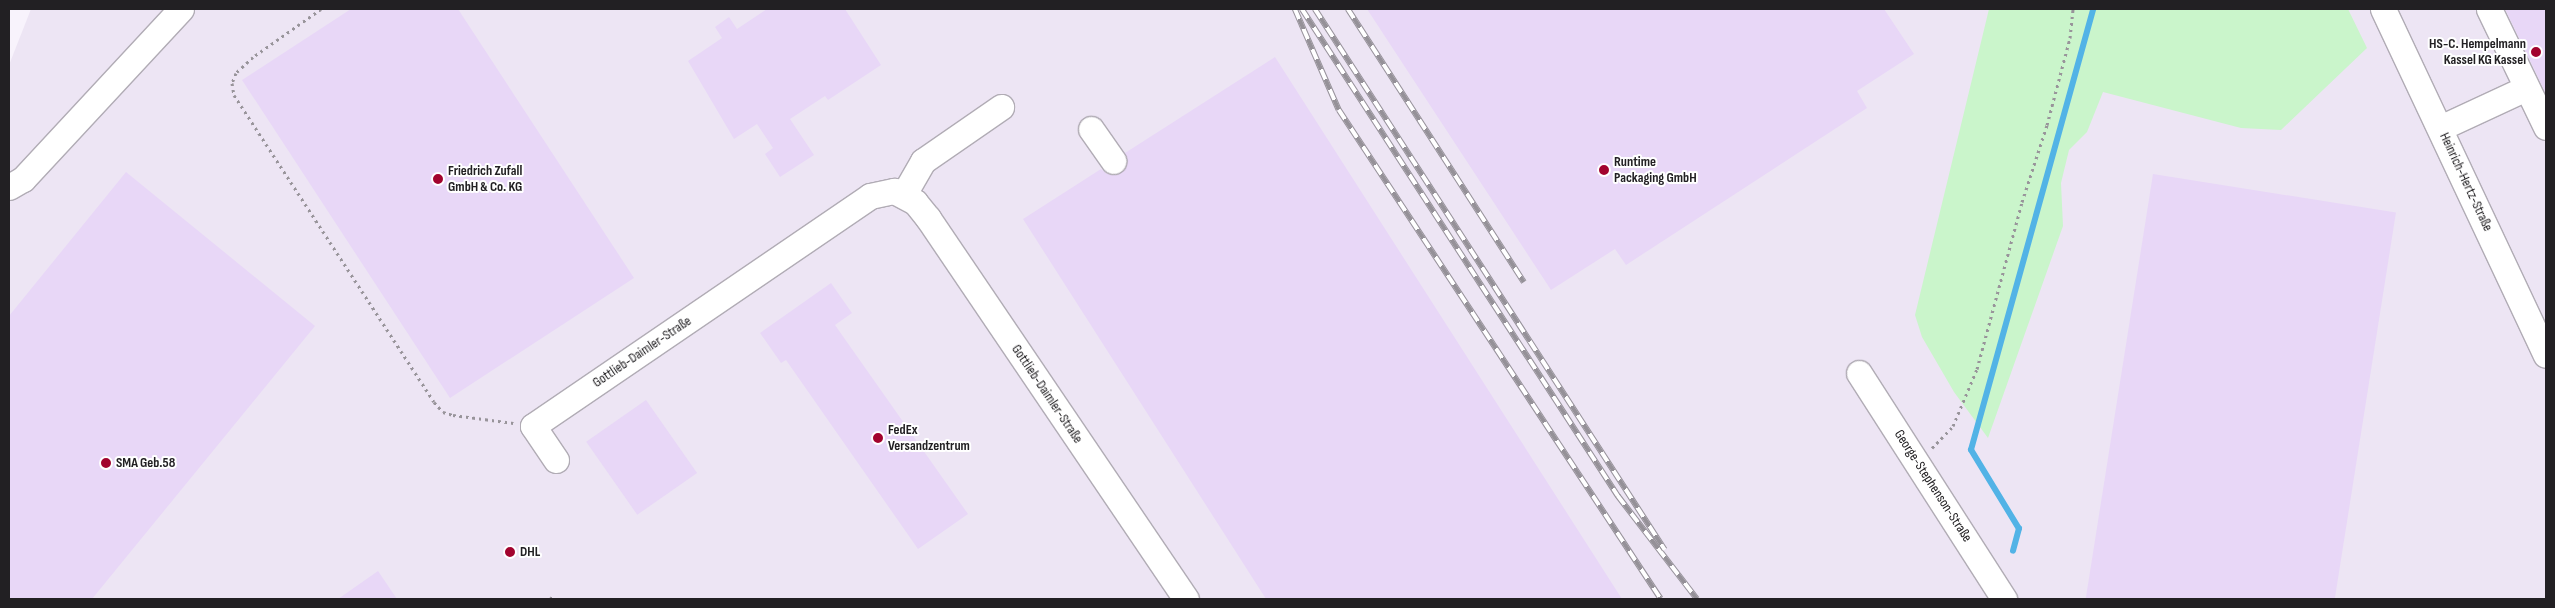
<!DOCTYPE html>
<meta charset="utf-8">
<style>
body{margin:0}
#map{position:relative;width:2555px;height:608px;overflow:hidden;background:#f8f3fc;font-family:"Sofia Sans Condensed",sans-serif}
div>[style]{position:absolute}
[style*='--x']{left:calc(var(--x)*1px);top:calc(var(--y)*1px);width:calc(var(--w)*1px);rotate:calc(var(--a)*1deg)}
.built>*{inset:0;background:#ede5f4}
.green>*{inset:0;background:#caf5cb}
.stream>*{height:5.5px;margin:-2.75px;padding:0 2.75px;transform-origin:2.75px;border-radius:2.75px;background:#52b3e6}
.building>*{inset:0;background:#e8d7f7;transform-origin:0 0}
.path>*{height:3px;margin-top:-1.5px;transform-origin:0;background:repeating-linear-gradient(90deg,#98949a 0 2.5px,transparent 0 6.5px)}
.roads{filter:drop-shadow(1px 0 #b1acb5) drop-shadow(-1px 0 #b1acb5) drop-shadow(0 1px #b1acb5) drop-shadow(0 -1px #b1acb5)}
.minor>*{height:25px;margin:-12.5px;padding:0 12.5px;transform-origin:12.5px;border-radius:12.5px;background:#fff}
.rail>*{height:5.5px;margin-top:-2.75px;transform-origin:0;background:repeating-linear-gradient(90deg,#fff 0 11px,#959198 0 22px);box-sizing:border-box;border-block:1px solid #959198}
.dots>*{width:14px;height:14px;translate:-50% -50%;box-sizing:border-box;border:2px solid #fff;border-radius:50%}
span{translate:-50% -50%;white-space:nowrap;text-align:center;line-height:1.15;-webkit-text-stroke:4px #fff;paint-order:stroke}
.poi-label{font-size:14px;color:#222023;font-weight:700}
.right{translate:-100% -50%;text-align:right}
.left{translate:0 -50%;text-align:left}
.street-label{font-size:14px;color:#222023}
.frame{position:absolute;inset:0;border:10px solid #222023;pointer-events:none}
</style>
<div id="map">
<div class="built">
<i style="clip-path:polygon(31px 9px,2546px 9px,2546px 599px,9px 599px,9px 65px)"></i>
</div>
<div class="green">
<i style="clip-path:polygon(1989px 9px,2348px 9px,2367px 48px,2281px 130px,2241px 128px,2103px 92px,2087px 132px,2069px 150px,2061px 183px,2063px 226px,1988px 438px,1954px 392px,1922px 337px,1915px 315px)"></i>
</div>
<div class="stream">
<i style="--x:2013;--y:551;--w:23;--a:-75"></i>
<i style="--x:2019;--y:529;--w:92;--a:-121.3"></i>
<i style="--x:1971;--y:450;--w:458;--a:-74.5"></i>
</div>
<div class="building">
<i style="clip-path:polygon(351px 9px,458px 9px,634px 278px,450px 398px,242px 80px)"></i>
<i style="clip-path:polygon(767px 9px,845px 9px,881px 65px,828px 100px,825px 96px,790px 119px,814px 155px,780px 177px,765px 154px,773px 148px,757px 124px,734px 139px,688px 61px,722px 38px,715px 27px,729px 17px,737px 29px)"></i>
<i style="clip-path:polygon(1367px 9px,1884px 9px,1914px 54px,1857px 91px,1867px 108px,1626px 265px,1615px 249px,1551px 290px)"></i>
<i style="clip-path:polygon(2505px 9px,2546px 9px,2546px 94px)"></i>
<i style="clip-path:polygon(1275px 57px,1622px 599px,1266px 599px,1023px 219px,1101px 169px,1107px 174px,1121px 173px,1126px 167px,1125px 153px)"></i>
<i style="clip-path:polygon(126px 172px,315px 326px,92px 599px,9px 599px,9px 316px)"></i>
<i style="left:2153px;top:174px;width:246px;height:431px;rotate:9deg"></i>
<i style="clip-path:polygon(831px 283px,852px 313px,835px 325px,968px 514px,918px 549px,786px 360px,781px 363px,760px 333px)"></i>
<i style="left:646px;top:400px;width:89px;height:73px;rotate:55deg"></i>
<i style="clip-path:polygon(378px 571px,397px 599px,338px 599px)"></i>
</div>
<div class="path">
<i style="--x:321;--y:9;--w:83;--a:144.8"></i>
<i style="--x:253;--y:57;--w:23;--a:137"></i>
<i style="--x:236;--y:73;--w:11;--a:112"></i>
<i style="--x:232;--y:83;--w:12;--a:81"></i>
<i style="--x:234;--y:95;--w:366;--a:56.9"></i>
<i style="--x:434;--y:402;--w:13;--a:48"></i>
<i style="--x:443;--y:412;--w:10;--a:17"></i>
<i style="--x:453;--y:415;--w:61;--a:7.6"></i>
<i style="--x:1932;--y:448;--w:30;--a:-46"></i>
<i style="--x:1953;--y:426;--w:62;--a:-67.2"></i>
<i style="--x:1977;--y:369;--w:173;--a:-74.9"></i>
<i style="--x:2022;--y:202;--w:81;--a:-72"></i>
<i style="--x:2047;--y:125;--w:90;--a:-75.2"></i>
<i style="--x:2070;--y:38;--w:29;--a:-84"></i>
<i style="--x:550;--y:599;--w:4;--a:-45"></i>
</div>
<div class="roads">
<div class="minor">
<i style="--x:2383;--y:9;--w:382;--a:64.8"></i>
<i style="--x:2489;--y:9;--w:131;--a:64.2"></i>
<i style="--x:2440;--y:128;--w:95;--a:-24.9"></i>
<i style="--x:1091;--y:129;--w:39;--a:55"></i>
<i style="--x:9;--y:187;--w:16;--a:-30"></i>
<i style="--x:23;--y:179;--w:232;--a:-47.1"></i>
<i style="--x:904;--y:194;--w:38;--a:-60"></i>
<i style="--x:923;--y:161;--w:95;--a:-34.7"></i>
<i style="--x:1859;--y:373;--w:269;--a:57.3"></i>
<i style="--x:556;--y:460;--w:41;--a:-124.1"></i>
<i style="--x:533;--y:426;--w:408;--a:-34.3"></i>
<i style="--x:870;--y:196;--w:25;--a:-12"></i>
<i style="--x:894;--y:191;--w:24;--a:28"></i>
<i style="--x:915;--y:202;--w:21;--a:51"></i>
<i style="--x:928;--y:218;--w:460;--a:55.9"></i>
</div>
</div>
<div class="rail">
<i style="--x:1295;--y:9;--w:110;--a:66.5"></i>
<i style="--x:1339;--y:110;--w:585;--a:56.64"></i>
<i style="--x:1302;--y:9;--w:581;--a:57.02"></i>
<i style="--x:1618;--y:496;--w:130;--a:52.5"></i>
<i style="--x:1315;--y:9;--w:644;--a:57.1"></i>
<i style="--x:1348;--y:9;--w:325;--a:57.2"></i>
</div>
<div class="dots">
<i style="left:2536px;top:52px;background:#a2032e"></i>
<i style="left:1604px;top:170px;background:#a2032e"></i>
<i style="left:438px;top:179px;background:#a2032e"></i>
<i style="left:878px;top:438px;background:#a2032e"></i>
<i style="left:106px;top:463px;background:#a2032e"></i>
<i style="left:510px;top:552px;background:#a2032e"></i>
</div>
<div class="poi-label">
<span class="right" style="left:2526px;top:52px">HS-C. Hempelmann<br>Kassel KG Kassel</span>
<span class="left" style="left:1614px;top:170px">Runtime<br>Packaging GmbH</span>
<span class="left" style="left:448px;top:179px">Friedrich Zufall<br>GmbH &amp; Co. KG</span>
<span class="left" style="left:888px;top:438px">FedEx<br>Versandzentrum</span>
<span class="left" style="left:116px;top:463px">SMA Geb.58</span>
<span class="left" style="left:520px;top:552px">DHL</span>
</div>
<div class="street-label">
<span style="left:2466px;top:182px;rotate:65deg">Heinrich-Hertz-Straße</span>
<span style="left:642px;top:352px;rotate:-34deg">Gottlieb-Daimler-Straße</span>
<span style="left:1047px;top:394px;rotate:56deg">Gottlieb-Daimler-Straße</span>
<span style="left:1933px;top:486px;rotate:57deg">George-Stephenson-Straße</span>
</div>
<div class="frame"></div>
</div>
